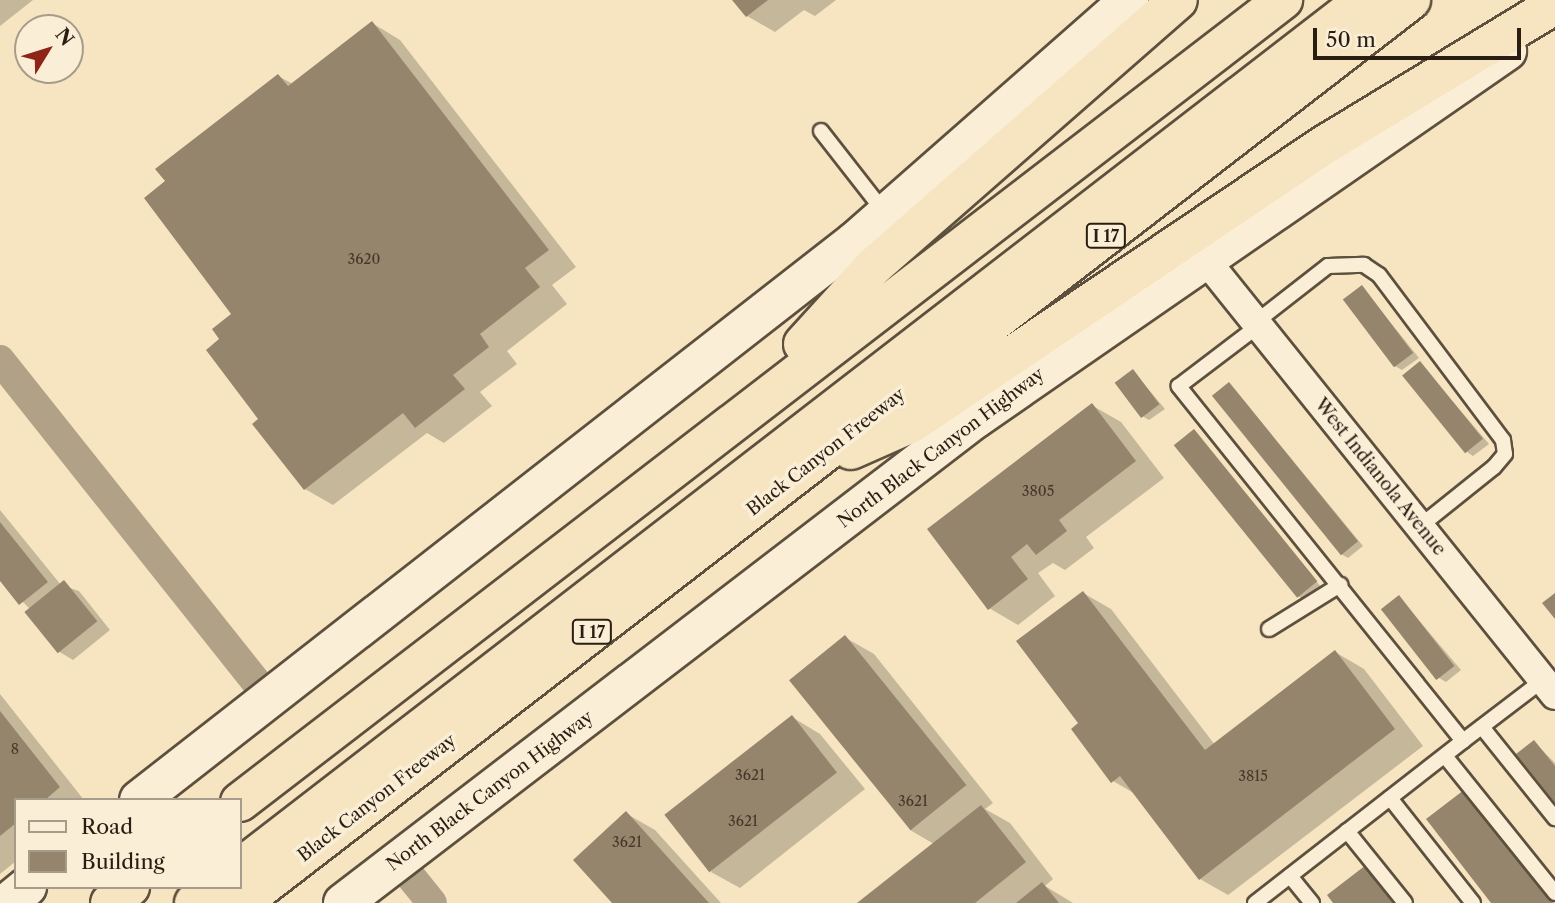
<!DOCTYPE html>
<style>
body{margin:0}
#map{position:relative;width:1555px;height:903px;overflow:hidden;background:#f7e5c1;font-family:"Libre Caslon Text",serif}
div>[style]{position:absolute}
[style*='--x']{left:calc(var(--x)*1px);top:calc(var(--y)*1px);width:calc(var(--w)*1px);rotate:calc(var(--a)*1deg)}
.shadow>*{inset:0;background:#0003}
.canal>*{height:30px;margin:-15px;padding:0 15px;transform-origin:15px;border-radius:15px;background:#b1a186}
.building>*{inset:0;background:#95856d;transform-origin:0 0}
.roads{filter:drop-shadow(2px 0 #5d503e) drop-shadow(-2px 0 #5d503e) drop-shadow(0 2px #5d503e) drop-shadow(0 -2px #5d503e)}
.lane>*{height:14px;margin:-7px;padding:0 7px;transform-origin:7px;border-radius:7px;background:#faeed7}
.street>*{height:28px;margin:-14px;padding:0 14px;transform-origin:14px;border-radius:14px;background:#faeed7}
.secondary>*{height:38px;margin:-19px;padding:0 19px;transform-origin:19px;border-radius:19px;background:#faeed7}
.highway>*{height:38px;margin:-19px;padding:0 19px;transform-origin:19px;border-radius:19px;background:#f7e5c1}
span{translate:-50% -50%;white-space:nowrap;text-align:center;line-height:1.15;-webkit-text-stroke:7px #faeed7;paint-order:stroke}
.number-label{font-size:14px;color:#45382a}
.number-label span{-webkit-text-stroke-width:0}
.shield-label span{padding:2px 5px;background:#faeed7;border:2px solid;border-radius:5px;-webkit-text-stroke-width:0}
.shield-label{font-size:16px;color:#2a1e13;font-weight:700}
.street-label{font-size:18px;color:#2a1e13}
.legend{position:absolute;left:14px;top:798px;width:228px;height:91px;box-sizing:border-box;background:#faeed7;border:2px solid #a79b89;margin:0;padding:9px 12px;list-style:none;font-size:21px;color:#2a1e13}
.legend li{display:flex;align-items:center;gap:14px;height:35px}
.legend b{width:35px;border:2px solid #a79b89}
.north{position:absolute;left:14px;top:14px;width:70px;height:70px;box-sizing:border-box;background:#faeed7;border:2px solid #a79b89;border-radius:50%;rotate:52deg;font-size:19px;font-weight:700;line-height:28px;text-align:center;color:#2a1e13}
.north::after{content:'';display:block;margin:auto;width:24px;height:32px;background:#8f2418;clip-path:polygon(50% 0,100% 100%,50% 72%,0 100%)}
.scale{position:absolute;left:1313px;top:28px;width:208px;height:32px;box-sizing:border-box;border:4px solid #2a1e13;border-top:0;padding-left:9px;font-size:21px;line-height:24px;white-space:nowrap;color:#2a1e13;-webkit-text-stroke:5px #faeed7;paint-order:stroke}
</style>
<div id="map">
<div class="shadow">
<i style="clip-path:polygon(0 0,33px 0,0 26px)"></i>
<i style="clip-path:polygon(734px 0,836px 0,815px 16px,804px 10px,775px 32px,747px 16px)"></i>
<i style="clip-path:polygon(372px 23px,400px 40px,576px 267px,552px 285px,567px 304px,507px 351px,517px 364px,480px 392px,492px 406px,444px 443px,427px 433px,333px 505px,305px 489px,261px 419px,222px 339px,234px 314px,167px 181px,278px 76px,293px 84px)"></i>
<i style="clip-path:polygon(1362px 287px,1419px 358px,1402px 370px,1395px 366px)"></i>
<i style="clip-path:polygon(1420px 363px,1489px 444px,1473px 456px,1467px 452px)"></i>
<i style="clip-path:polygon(1133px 371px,1165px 409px,1149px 420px,1142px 416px)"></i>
<i style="clip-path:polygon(1230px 384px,1363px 546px,1348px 558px,1341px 554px)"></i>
<i style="clip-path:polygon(1093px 406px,1121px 422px,1164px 478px,1086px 537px,1094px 548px,1065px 570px,1053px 563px,1038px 573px,1055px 596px,1018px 625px,989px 608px,929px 530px)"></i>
<i style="clip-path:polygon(1194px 431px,1321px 587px,1304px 600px,1298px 596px)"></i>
<i style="clip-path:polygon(0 510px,61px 585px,79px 591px,110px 630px,73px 660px,58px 651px,30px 609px,0 579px)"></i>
<i style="clip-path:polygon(1083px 593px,1111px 609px,1215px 745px,1335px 652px,1364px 669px,1423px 746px,1228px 895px,1200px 879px,1137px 795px,1113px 781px,1080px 724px)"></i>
<i style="clip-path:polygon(1399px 597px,1461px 670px,1446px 682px,1439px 678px)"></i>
<i style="clip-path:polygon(846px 638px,874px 654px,993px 803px,985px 809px,1010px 823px,1053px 879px,1045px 886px,1073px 903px,860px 903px,934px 844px,910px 830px)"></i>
<i style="clip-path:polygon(0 694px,84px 800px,16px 800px,16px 861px,0 874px)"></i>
<i style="clip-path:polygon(792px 717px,820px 734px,865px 789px,740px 888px,711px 872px)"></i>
<i style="clip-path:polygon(1534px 742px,1555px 763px,1555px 800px)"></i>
<i style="clip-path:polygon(1471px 796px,1555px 903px,1493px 903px)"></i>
<i style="clip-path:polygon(627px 814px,655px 830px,721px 903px,614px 903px)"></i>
</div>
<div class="canal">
<i style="--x:0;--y:360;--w:410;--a:51.5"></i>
<i style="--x:411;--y:877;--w:33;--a:51"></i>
</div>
<div class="building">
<i style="clip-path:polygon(732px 0,768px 0,746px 17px)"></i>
<i style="clip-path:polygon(372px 21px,549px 250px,525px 268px,540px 287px,480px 334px,489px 347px,453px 375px,465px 389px,415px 428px,403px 413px,304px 490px,252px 424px,258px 419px,206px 350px,219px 339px,212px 329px,231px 314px,144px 198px,165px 181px,155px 169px,278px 74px,288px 86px)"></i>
<i style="left:1362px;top:285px;width:85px;height:24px;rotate:53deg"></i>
<i style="left:1420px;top:361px;width:100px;height:23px;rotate:51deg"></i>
<i style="left:1133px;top:369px;width:44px;height:23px;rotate:53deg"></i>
<i style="left:1229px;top:382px;width:205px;height:22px;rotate:51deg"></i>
<i style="clip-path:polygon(1092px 403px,1136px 461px,1059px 520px,1067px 531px,1036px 555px,1027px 544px,1011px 557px,1028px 579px,988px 610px,927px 529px)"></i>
<i style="left:1194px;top:429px;width:196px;height:26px;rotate:51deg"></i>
<i style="clip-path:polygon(0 522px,48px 582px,19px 605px,0 581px)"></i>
<i style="left:64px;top:580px;width:53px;height:51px;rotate:51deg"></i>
<i style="clip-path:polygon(1083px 591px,1205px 750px,1335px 650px,1395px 729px,1199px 880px,1120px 776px,1111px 783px,1071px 729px,1078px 723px,1016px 641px)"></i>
<i style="clip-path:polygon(1555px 593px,1555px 619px,1542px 603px)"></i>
<i style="left:1399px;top:595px;width:90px;height:23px;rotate:52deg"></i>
<i style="left:845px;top:635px;width:193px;height:72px;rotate:51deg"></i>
<i style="clip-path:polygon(0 711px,60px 787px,45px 800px,16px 800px,16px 823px,0 836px)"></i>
<i style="left:792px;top:715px;width:73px;height:162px;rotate:52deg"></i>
<i style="clip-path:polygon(1534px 740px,1555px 766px,1555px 803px,1516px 754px)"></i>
<i style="clip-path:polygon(1464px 790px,1553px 903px,1491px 903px,1426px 819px)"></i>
<i style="clip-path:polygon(981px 805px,1026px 862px,975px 903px,857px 903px)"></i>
<i style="clip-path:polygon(626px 811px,709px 903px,612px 903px,573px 860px)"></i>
<i style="clip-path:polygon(1366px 865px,1395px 903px,1333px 903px,1327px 895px)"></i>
<i style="clip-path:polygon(1042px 882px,1059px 903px,1016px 903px)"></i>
</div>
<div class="roads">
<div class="lane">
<i style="--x:821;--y:131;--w:104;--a:52"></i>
<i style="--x:1256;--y:322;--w:91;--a:-37.9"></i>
<i style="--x:1328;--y:266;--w:36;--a:-2"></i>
<i style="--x:1364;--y:265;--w:18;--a:34"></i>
<i style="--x:1379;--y:275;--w:206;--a:53.1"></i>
<i style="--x:1503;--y:440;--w:14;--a:82"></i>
<i style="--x:1505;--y:454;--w:17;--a:130"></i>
<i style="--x:1494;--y:467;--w:96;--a:141.3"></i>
<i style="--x:1269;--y:629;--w:84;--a:-31.8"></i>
<i style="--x:1482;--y:727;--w:117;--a:51.3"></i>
<i style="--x:1463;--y:741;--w:101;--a:-37.3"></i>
<i style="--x:1445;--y:756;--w:176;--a:51.2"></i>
<i style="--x:1390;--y:798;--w:134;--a:51.7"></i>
<i style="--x:1347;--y:831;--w:92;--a:51.1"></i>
<i style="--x:1290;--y:876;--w:35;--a:51"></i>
<i style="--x:1255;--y:903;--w:264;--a:-37.9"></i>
<i style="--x:1463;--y:741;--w:455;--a:-128.7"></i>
<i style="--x:1179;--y:386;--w:99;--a:-37.2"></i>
</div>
<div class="street">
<i style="--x:1205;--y:259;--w:559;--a:51.24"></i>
</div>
<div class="secondary">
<i style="--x:139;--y:800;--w:908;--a:-37.98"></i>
<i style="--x:855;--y:241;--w:365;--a:-41.3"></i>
<i style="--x:7;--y:903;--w:26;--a:-39"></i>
<i style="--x:343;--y:903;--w:796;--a:-37.45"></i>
<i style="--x:975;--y:419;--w:647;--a:-34.67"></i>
</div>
<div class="highway">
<i style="--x:803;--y:344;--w:104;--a:-47.7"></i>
<i style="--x:873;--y:267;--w:405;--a:-41.2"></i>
<i style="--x:851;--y:450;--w:67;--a:-23.9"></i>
<i style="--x:912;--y:423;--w:499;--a:-34"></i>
<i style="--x:1326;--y:144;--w:268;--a:-31.3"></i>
<i style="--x:240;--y:802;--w:1316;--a:-37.56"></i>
<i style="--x:240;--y:868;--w:1420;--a:-37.68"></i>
<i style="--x:110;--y:903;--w:26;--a:-39"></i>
<i style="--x:194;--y:903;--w:26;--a:-39"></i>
<i style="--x:241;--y:903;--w:1478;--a:-37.66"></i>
</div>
</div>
<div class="number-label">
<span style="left:364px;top:259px">3620</span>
<span style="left:1038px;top:491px">3805</span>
<span style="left:15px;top:749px">8</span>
<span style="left:750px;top:775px">3621</span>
<span style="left:1253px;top:776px">3815</span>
<span style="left:913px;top:801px">3621</span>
<span style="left:743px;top:821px">3621</span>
<span style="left:627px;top:842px">3621</span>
</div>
<div class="shield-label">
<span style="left:1106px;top:236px">I 17</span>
<span style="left:592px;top:632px">I 17</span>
</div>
<div class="street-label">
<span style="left:941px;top:448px;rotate:-37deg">North Black Canyon Highway</span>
<span style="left:826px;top:452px;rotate:-38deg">Black Canyon Freeway</span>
<span style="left:1380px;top:477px;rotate:51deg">West Indianola Avenue</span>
<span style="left:490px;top:791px;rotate:-37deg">North Black Canyon Highway</span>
<span style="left:377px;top:798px;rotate:-38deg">Black Canyon Freeway</span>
</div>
<ul class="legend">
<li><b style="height:9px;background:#faeed7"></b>Road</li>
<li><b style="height:19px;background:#95856d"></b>Building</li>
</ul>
<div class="north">N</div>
<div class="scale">50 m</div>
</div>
